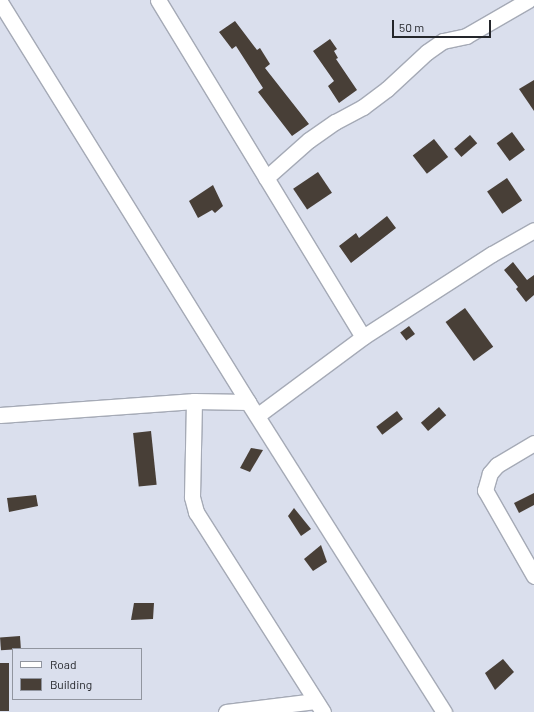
<!DOCTYPE html>
<style>
body{margin:0}
#map{position:relative;width:534px;height:712px;overflow:hidden;background:#dadfed;font-family:Barlow,sans-serif}
div>[style]{position:absolute}
[style*='--x']{left:calc(var(--x)*1px);top:calc(var(--y)*1px);width:calc(var(--w)*1px);rotate:calc(var(--a)*1deg)}
.building>*{inset:0;background:#483f37;transform-origin:0 0}
.roads{filter:drop-shadow(1px 0 #a5aab6) drop-shadow(-1px 0 #a5aab6) drop-shadow(0 1px #a5aab6) drop-shadow(0 -1px #a5aab6)}
.minor>*{height:15px;margin:-7.5px;padding:0 7.5px;transform-origin:7.5px;border-radius:7.5px;background:#fff}
span{translate:-50% -50%;white-space:nowrap;text-align:center;line-height:1.15;-webkit-text-stroke:4px #dadfed;paint-order:stroke}
.legend{position:absolute;left:12px;top:648px;width:130px;height:52px;box-sizing:border-box;background:#dadfed;border:1px solid #91959f;margin:0;padding:5px 7px;list-style:none;font-size:12px;color:#24262b}
.legend li{display:flex;align-items:center;gap:8px;height:20px}
.legend b{width:20px;border:1px solid #91959f}
.scale{position:absolute;left:392px;top:20px;width:99px;height:18px;box-sizing:border-box;border:2px solid #24262b;border-top:0;padding-left:5px;font-size:12px;line-height:14px;white-space:nowrap;color:#24262b;-webkit-text-stroke:3px #dadfed;paint-order:stroke}
</style>
<div id="map">
<div class="building">
<i style="clip-path:polygon(235px 21px,257px 50px,260px 48px,270px 64px,265px 68px,309px 124px,292px 136px,258px 92px,263px 88px,236px 46px,232px 49px,219px 32px)"></i>
<i style="clip-path:polygon(330px 39px,337px 49px,334px 51px,338px 58px,336px 59px,357px 90px,339px 103px,328px 86px,334px 81px,313px 51px)"></i>
<i style="clip-path:polygon(534px 80px,534px 111px,519px 89px)"></i>
<i style="left:512px;top:132px;width:22px;height:19px;rotate:54deg"></i>
<i style="left:470px;top:135px;width:11px;height:21px;rotate:49deg"></i>
<i style="left:434px;top:139px;width:23px;height:27px;rotate:52deg"></i>
<i style="left:318px;top:172px;width:25px;height:30px;rotate:56deg"></i>
<i style="left:507px;top:178px;width:27px;height:24px;rotate:56deg"></i>
<i style="clip-path:polygon(213px 185px,223px 206px,215px 213px,212px 210px,198px 218px,189px 201px)"></i>
<i style="clip-path:polygon(387px 216px,396px 228px,351px 263px,339px 246px,356px 233px,359px 238px)"></i>
<i style="clip-path:polygon(513px 262px,527px 280px,534px 275px,534px 295px,526px 302px,516px 289px,518px 287px,504px 270px)"></i>
<i style="left:465px;top:308px;width:48px;height:24px;rotate:54deg"></i>
<i style="left:409px;top:326px;width:10px;height:11px;rotate:53deg"></i>
<i style="left:439px;top:407px;width:11px;height:24px;rotate:49deg"></i>
<i style="left:397px;top:411px;width:10px;height:26px;rotate:53deg"></i>
<i style="left:151px;top:431px;width:54px;height:18px;rotate:84deg"></i>
<i style="clip-path:polygon(251px 448px,263px 450px,250px 472px,240px 468px)"></i>
<i style="clip-path:polygon(534px 493px,534px 505px,519px 513px,514px 503px)"></i>
<i style="clip-path:polygon(36px 495px,38px 506px,9px 512px,7px 498px)"></i>
<i style="clip-path:polygon(294px 508px,311px 529px,301px 536px,288px 516px)"></i>
<i style="clip-path:polygon(321px 545px,327px 562px,313px 571px,304px 559px)"></i>
<i style="clip-path:polygon(134px 603px,154px 603px,153px 619px,131px 620px)"></i>
<i style="left:20px;top:636px;width:13px;height:20px;rotate:86deg"></i>
<i style="clip-path:polygon(503px 659px,514px 672px,495px 690px,485px 673px)"></i>
<i style="left:0;top:663px;width:9px;height:48px"></i>
</div>
<div class="roads">
<div class="minor">
<i style="--x:158;--y:0;--w:394;--a:58.7"></i>
<i style="--x:0;--y:2;--w:471;--a:58.2"></i>
<i style="--x:248;--y:402;--w:367;--a:57.7"></i>
<i style="--x:266;--y:178;--w:57;--a:-41.5"></i>
<i style="--x:309;--y:140;--w:32;--a:-35"></i>
<i style="--x:335;--y:122;--w:32;--a:-28"></i>
<i style="--x:363;--y:107;--w:30;--a:-37"></i>
<i style="--x:387;--y:89;--w:54;--a:-42.8"></i>
<i style="--x:427;--y:52;--w:19;--a:-35"></i>
<i style="--x:443;--y:41;--w:24;--a:-12"></i>
<i style="--x:466;--y:36;--w:72;--a:-30.1"></i>
<i style="--x:194;--y:401;--w:96;--a:91.2"></i>
<i style="--x:192;--y:497;--w:16;--a:75"></i>
<i style="--x:196;--y:512;--w:237;--a:57.6"></i>
<i style="--x:0;--y:415;--w:195;--a:-4.1"></i>
<i style="--x:194;--y:401;--w:54;--a:1.1"></i>
<i style="--x:258;--y:415;--w:131;--a:-36.6"></i>
<i style="--x:363;--y:337;--w:153;--a:-32.8"></i>
<i style="--x:492;--y:254;--w:48;--a:-29.7"></i>
<i style="--x:534;--y:443;--w:43;--a:149.3"></i>
<i style="--x:497;--y:465;--w:11;--a:131"></i>
<i style="--x:490;--y:473;--w:18;--a:106"></i>
<i style="--x:485;--y:490;--w:99;--a:60.3"></i>
<i style="--x:226;--y:712;--w:90;--a:-7"></i>
</div>
</div>
<ul class="legend">
<li><b style="height:5px;background:#fff"></b>Road</li>
<li><b style="height:11px;background:#483f37"></b>Building</li>
</ul>
<div class="scale">50 m</div>
</div>
